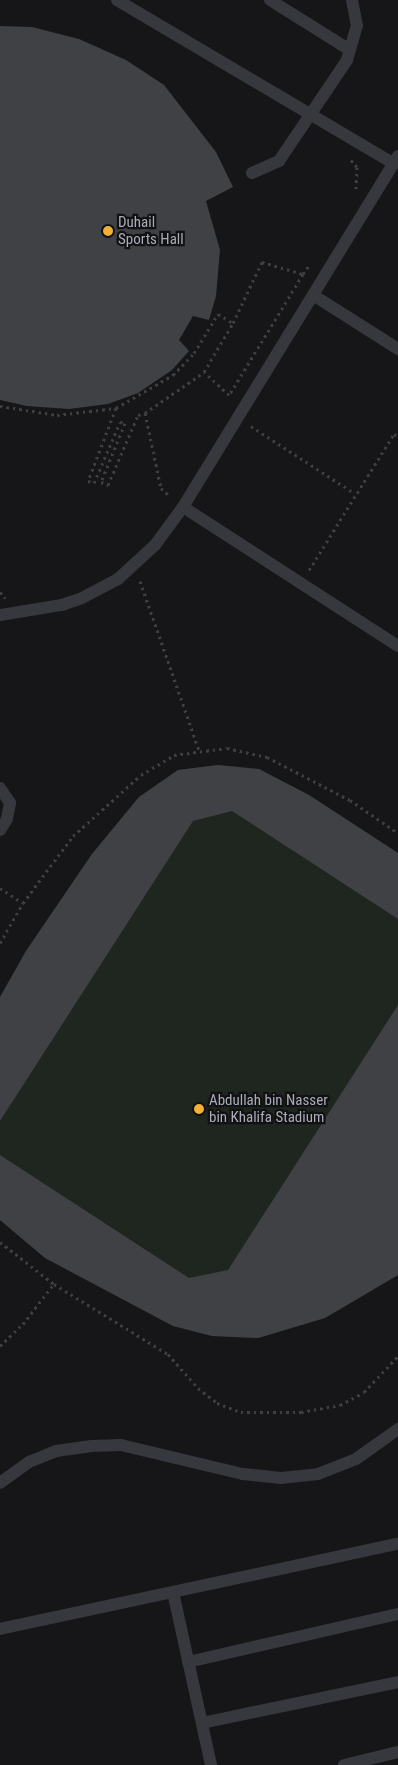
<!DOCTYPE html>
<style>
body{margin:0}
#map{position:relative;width:398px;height:1765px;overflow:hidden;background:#161618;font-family:"Roboto Condensed",sans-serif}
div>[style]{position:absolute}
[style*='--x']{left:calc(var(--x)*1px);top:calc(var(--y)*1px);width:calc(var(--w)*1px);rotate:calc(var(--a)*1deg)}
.green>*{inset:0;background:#1e261f}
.building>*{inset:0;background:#404145}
.path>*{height:3px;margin-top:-1.5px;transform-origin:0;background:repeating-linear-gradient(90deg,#3d3f44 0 2.5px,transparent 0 6.5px)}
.service>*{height:12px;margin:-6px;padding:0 6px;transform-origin:6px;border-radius:6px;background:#37383d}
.dots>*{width:14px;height:14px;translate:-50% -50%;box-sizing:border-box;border:2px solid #111113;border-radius:50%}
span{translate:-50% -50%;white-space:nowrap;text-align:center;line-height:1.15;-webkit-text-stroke:4.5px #111113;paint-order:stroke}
.poi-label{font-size:15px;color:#a8adb8}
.left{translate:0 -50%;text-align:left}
</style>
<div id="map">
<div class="green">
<i style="clip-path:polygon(218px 765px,259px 769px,309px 795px,398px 853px,398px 1275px,325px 1318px,258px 1338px,212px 1336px,173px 1326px,45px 1258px,0 1220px,0 997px,26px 951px,92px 854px,139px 797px,178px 770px)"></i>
</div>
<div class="building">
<i style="clip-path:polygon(0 26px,32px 27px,79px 39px,126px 60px,164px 85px,216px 152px,233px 187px,206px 201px,220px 250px,216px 296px,209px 320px,193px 316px,179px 340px,189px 351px,172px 370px,138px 393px,108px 404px,69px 409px,27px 406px,0 400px)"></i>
<i style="clip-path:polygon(218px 765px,259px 769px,309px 795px,398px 853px,398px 919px,232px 811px,193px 821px,0 1121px,0 997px,26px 951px,92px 854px,139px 797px,178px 770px)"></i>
<i style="clip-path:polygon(398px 1005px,398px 1275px,325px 1318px,258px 1338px,212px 1336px,173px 1326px,45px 1258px,0 1220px,0 1155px,189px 1278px,228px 1270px)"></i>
</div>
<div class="path">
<i style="--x:351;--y:160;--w:9;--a:49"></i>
<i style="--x:357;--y:167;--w:22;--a:93"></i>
<i style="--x:262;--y:262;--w:43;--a:16.3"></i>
<i style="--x:303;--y:274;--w:142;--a:121.4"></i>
<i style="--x:229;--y:395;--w:34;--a:-137"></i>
<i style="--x:204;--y:372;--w:57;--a:-59.4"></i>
<i style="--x:233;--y:323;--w:68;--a:-64.6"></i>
<i style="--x:303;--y:274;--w:12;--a:-55"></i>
<i style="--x:0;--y:406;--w:58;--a:9"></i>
<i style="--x:57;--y:415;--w:59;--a:-6.8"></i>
<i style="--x:116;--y:408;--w:66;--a:-30.1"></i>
<i style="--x:173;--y:375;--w:30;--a:-46"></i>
<i style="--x:194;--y:353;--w:46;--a:-58.4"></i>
<i style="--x:218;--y:314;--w:17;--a:31"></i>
<i style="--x:116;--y:408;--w:78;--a:111"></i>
<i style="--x:88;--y:481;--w:6;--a:18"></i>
<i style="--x:94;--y:483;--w:66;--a:-66.9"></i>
<i style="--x:120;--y:422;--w:5;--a:11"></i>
<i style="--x:125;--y:423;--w:64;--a:112.1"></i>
<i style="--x:101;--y:482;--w:8;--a:23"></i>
<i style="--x:108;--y:485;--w:76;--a:-66.8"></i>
<i style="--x:138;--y:415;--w:7;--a:-16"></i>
<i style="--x:145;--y:413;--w:77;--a:78"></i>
<i style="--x:161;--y:488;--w:12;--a:42"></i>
<i style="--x:145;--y:413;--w:72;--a:-34.8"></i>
<i style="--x:251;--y:426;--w:123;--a:33"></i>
<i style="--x:309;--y:570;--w:160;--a:-58"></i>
<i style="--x:394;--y:434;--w:4;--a:27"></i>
<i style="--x:140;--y:581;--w:179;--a:70.8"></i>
<i style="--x:0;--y:592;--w:8;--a:50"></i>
<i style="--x:0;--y:888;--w:27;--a:33"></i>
<i style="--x:0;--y:943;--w:46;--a:-60.1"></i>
<i style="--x:23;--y:903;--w:84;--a:-53.3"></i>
<i style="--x:73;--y:836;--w:91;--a:-41.9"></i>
<i style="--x:141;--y:775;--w:39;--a:-31"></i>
<i style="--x:174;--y:755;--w:53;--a:-7.5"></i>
<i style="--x:227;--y:748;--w:41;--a:12.7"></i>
<i style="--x:267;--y:757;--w:93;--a:27.4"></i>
<i style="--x:350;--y:800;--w:58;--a:34.5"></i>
<i style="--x:0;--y:1242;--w:68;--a:37.9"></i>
<i style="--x:54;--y:1284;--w:134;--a:31.6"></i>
<i style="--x:168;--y:1354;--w:45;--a:48.6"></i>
<i style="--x:198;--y:1388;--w:24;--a:38"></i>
<i style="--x:217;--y:1403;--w:26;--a:21"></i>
<i style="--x:241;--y:1412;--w:60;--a:0"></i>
<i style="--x:301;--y:1412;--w:40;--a:-10"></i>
<i style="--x:340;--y:1405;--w:27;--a:-28"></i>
<i style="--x:364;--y:1392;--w:50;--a:-46.6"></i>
<i style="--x:0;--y:1346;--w:32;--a:-44"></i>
<i style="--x:23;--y:1324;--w:49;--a:-52.4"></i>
</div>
<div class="service">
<i style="--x:117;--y:0;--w:322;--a:30.6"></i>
<i style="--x:270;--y:0;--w:94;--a:32"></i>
<i style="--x:252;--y:173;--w:30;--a:-24"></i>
<i style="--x:279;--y:161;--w:122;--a:-56"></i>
<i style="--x:347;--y:60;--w:35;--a:-74"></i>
<i style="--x:357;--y:26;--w:26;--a:-101"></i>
<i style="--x:313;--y:295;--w:101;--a:32.4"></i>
<i style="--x:183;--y:507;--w:256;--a:32.9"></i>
<i style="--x:0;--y:615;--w:63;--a:-9.2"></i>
<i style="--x:62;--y:605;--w:21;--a:-19"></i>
<i style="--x:82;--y:598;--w:41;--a:-27.8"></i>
<i style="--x:118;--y:579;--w:50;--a:-42.6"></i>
<i style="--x:155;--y:545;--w:47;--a:-53.6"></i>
<i style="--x:183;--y:507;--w:412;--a:-58.5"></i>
<i style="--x:0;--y:788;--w:18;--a:56"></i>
<i style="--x:10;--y:803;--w:16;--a:101"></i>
<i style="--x:7;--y:819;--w:13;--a:122"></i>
<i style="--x:0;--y:1483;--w:36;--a:-36"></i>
<i style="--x:29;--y:1462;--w:29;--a:-22"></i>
<i style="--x:56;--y:1451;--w:36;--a:-8"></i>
<i style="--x:92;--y:1446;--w:29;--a:-2"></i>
<i style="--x:121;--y:1445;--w:125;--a:13.4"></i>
<i style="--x:243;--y:1474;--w:38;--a:6"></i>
<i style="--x:281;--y:1478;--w:37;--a:-6"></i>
<i style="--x:318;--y:1474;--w:41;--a:-21.5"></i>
<i style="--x:356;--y:1459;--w:52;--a:-35.5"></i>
<i style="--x:173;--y:1592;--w:177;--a:77.6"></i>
<i style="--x:0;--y:1629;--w:407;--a:-12.1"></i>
<i style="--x:188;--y:1662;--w:215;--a:-12.9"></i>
<i style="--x:202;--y:1723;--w:200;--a:-11.8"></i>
<i style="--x:344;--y:1765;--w:56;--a:-13.5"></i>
</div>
<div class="dots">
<i style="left:108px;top:231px;background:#f2b134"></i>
<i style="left:199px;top:1109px;background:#f2b134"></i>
</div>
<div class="poi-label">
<span class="left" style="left:118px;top:231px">Duhail<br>Sports Hall</span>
<span class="left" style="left:209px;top:1109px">Abdullah bin Nasser<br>bin Khalifa Stadium</span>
</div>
</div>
